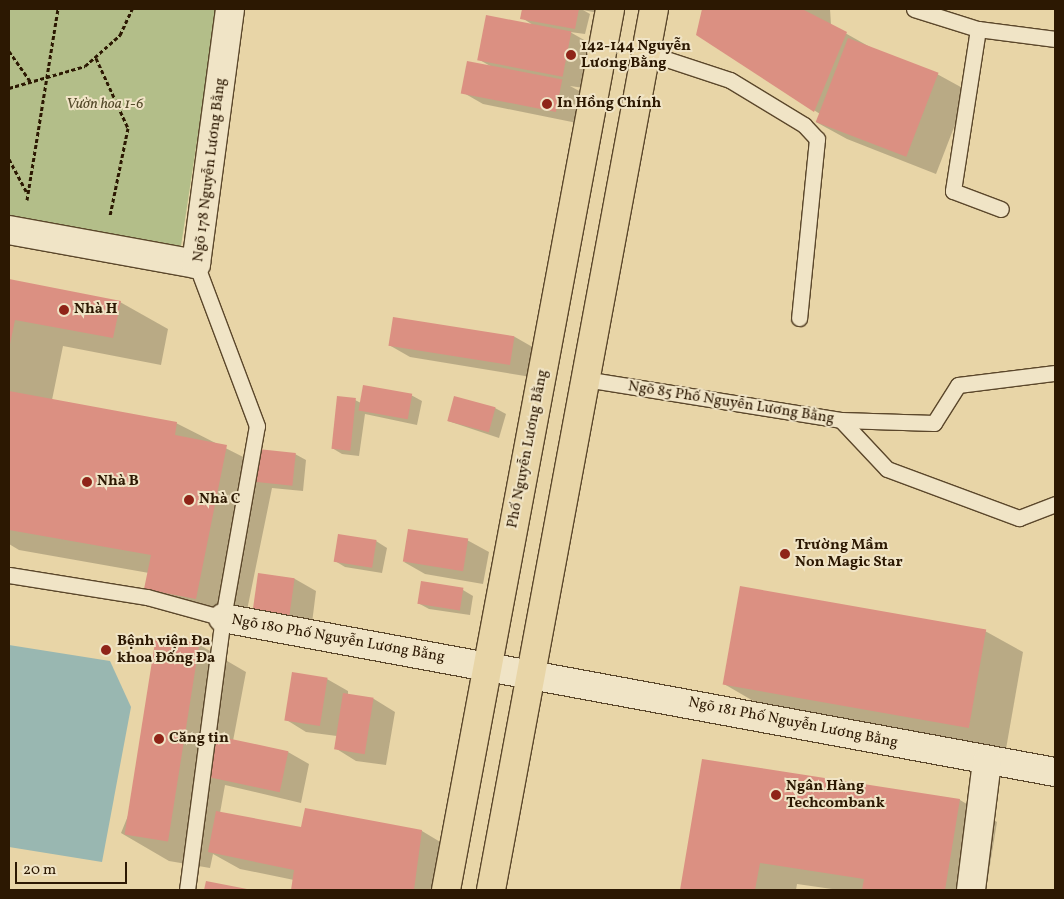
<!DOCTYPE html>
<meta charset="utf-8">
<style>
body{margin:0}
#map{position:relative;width:1064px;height:899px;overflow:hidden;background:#e8d5a7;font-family:Vollkorn,serif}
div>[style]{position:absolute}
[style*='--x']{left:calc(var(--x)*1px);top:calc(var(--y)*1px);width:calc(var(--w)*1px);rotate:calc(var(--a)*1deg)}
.green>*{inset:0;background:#b3be89}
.water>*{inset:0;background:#99b7b1}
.shadow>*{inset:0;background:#0003}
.building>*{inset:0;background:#db9082;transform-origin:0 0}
.path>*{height:3px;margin-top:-1.5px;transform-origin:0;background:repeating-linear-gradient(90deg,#2c1802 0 4px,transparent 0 6.5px)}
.roads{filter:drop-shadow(1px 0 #5b472b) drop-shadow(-1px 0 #5b472b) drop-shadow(0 1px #5b472b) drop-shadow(0 -1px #5b472b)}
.lane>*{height:15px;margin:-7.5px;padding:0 7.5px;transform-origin:7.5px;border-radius:7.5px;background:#f0e4c6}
.street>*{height:28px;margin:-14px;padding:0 14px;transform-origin:14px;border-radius:14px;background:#f0e4c6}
.primary>*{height:28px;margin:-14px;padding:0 14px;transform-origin:14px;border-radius:14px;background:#e8d5a7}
.dots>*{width:14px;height:14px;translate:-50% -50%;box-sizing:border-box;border:2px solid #f0e4c6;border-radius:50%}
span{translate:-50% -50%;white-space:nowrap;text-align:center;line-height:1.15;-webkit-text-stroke:4px #f0e4c6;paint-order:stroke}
.poi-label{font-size:15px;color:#2c1802;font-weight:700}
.left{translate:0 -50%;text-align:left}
.park-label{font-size:15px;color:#544a2a;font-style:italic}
.street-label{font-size:15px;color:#2c1802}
.frame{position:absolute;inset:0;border:10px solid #2c1802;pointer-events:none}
.scale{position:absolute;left:15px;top:862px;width:112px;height:22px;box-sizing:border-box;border:2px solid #2c1802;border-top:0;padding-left:6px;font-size:15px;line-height:18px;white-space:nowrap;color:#2c1802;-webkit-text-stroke:4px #f0e4c6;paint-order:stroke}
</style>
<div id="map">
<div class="green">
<i style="clip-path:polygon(9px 9px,217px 9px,181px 246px,9px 216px)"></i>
</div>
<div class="water">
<i style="clip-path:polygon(9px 645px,110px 661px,131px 707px,102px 862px,9px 847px)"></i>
</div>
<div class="shadow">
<i style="clip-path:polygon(524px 9px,604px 9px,603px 14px,583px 10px,590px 14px,585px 34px,570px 32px,593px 45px,584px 88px,570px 86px,583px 93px,577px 123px,483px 104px,462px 92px,492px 67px,478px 59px,533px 25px,522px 18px)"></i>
<i style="clip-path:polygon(703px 9px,830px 9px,831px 25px,877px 51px,937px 74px,968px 91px,936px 174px,847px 139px,816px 122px,820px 114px,698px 35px)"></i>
<i style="clip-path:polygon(9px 281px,120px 302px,168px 329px,161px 365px,63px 346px,52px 400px,176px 423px,257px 464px,295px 454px,306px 460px,303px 491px,272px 488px,244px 625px,193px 615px,146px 588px,149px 573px,19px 550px,9px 544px)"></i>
<i style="clip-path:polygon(515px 337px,536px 349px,531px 377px,410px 357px,389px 345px)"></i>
<i style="clip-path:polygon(411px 395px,422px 401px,417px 425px,365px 414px,359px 456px,342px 454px,332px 448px,355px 400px,361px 403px)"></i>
<i style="clip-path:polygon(495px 408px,506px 414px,499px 438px,448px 421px)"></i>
<i style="clip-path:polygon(467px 540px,489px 552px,483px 584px,425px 574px,404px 562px)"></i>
<i style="clip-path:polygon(376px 541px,387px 548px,382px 573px,345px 567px,335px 561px)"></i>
<i style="clip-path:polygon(259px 574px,295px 579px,316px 591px,311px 631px,275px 626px)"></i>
<i style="clip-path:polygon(422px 582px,463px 590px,473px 596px,470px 615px,429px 609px,418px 603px)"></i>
<i style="clip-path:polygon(985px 631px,1023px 652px,1006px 749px,762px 706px,724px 684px)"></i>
<i style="clip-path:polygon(198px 644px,246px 672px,233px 741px,288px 752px,309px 764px,301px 803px,225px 785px,220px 813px,302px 828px,422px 831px,452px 849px,446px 890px,294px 890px,294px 880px,240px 869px,213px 854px,210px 868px,169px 861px,121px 833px)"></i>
<i style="clip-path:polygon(327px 679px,348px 691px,348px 695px,374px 699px,395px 712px,386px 765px,356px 761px,335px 748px,337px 736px,306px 732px,285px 719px)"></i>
<i style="clip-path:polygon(703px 760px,960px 800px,997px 822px,986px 890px,839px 890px,797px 884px,796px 890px,682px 890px)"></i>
</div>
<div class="building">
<i style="clip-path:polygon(522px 9px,579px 9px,575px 29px,520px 19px)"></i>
<i style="clip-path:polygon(702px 9px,802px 9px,847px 32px,814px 112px,696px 35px)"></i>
<i style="left:486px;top:15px;width:87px;height:46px;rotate:11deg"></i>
<i style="left:848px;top:38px;width:97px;height:90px;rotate:21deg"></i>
<i style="left:467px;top:61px;width:97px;height:33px;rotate:11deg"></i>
<i style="clip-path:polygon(9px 279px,121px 301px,113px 338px,15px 320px,9px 349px)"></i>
<i style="left:393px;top:317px;width:123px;height:29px;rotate:9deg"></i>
<i style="left:363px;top:385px;width:50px;height:26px;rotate:10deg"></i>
<i style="clip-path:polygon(9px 391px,177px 422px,175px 435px,227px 445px,196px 599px,144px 589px,151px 555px,9px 530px)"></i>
<i style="left:337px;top:396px;width:19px;height:53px;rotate:6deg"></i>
<i style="left:454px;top:396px;width:43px;height:26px;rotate:15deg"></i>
<i style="left:258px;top:449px;width:38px;height:33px;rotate:6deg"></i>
<i style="left:408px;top:529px;width:61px;height:33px;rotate:9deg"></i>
<i style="left:338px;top:534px;width:39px;height:28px;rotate:9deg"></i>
<i style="left:258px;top:573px;width:37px;height:42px;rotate:8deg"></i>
<i style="left:421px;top:581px;width:43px;height:23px;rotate:9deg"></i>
<i style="left:740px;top:586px;width:250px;height:100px;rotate:10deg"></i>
<i style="left:156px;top:636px;width:44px;height:201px;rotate:9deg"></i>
<i style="left:292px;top:672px;width:36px;height:49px;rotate:9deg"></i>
<i style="left:343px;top:693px;width:31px;height:57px;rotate:9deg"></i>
<i style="left:217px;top:736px;width:73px;height:42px;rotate:12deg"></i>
<i style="clip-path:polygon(702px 759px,960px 799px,945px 890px,862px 890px,864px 879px,760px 863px,755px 890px,680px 890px)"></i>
<i style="clip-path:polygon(305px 808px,422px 830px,414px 890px,291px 890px,294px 870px,208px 852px,216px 811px,301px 827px)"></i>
<i style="clip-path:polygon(206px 881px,247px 889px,247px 890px,204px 890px)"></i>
</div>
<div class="path">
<i style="--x:9;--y:51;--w:39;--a:55"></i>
<i style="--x:96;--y:58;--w:77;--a:65.4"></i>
<i style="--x:128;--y:128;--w:90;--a:101.6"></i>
<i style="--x:9;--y:88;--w:79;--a:-16.1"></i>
<i style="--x:85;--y:66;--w:47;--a:-41.5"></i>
<i style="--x:120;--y:35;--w:29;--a:-65"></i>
<i style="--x:9;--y:159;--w:38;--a:62"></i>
<i style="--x:27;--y:200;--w:193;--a:-80.8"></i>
</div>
<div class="roads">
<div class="lane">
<i style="--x:914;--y:9;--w:67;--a:17.4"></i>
<i style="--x:978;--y:29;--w:78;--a:7.4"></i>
<i style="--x:978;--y:29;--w:164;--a:98.8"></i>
<i style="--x:953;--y:191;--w:51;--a:20.6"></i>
<i style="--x:645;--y:52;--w:89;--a:18.2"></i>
<i style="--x:730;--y:80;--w:87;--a:31.3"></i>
<i style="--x:804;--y:125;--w:19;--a:47"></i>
<i style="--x:817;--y:139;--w:180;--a:95.7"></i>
<i style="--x:585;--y:379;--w:259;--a:9.1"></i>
<i style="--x:841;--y:420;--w:67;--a:46.8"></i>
<i style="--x:887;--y:469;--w:141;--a:20.4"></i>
<i style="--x:1019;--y:518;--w:39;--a:-21"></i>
<i style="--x:841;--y:420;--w:93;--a:1.8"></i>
<i style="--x:934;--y:423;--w:45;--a:-57.7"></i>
<i style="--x:958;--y:385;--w:98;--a:-7.1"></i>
<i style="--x:9;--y:575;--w:140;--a:9.1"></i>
<i style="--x:147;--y:597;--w:79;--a:15.4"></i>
<i style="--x:187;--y:890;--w:274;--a:-82.5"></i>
<i style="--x:223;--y:618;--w:195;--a:-80"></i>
<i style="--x:257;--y:426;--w:173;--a:-110.6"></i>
</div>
<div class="street">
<i style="--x:9;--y:230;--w:190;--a:10.3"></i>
<i style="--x:196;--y:264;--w:257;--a:-82.4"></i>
<i style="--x:223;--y:618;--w:846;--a:10.49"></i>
<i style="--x:971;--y:890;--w:130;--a:-82.9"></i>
</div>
<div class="primary">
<i style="--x:446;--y:890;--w:896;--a:-79.45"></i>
<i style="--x:491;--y:890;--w:896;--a:-79.52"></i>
</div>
</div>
<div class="dots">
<i style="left:571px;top:55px;background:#8f2418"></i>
<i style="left:547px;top:104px;background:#8f2418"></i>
<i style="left:64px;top:310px;background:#8f2418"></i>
<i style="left:87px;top:482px;background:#8f2418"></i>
<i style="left:189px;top:500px;background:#8f2418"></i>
<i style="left:785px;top:554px;background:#8f2418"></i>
<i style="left:106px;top:650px;background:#8f2418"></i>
<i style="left:159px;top:739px;background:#8f2418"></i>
<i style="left:776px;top:795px;background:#8f2418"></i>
</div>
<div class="poi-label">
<span class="left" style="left:581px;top:55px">142-144 Nguyễn<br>Lương Bằng</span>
<span class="left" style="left:557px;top:104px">In Hồng Chính</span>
<span class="left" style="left:74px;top:310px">Nhà H</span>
<span class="left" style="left:97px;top:482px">Nhà B</span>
<span class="left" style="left:199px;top:500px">Nhà C</span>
<span class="left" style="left:795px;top:554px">Trường Mầm<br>Non Magic Star</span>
<span class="left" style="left:117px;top:650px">Bệnh viện Đa<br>khoa Đống Đa</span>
<span class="left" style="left:169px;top:739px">Căng tin</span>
<span class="left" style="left:786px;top:795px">Ngân Hàng<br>Techcombank</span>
</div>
<div class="park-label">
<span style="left:105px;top:105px">Vườn hoa 1-6</span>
</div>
<div class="street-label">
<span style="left:210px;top:170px;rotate:-83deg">Ngõ 178 Nguyễn Lương Bằng</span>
<span style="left:731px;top:403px;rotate:9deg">Ngõ 85 Phố Nguyễn Lương Bằng</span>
<span style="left:528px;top:449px;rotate:-79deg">Phố Nguyễn Lương Bằng</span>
<span style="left:338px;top:639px;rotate:10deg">Ngõ 180 Phố Nguyễn Lương Bằng</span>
<span style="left:793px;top:723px;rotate:11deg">Ngõ 181 Phố Nguyễn Lương Bằng</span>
</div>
<div class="frame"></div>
<div class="scale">20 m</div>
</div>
